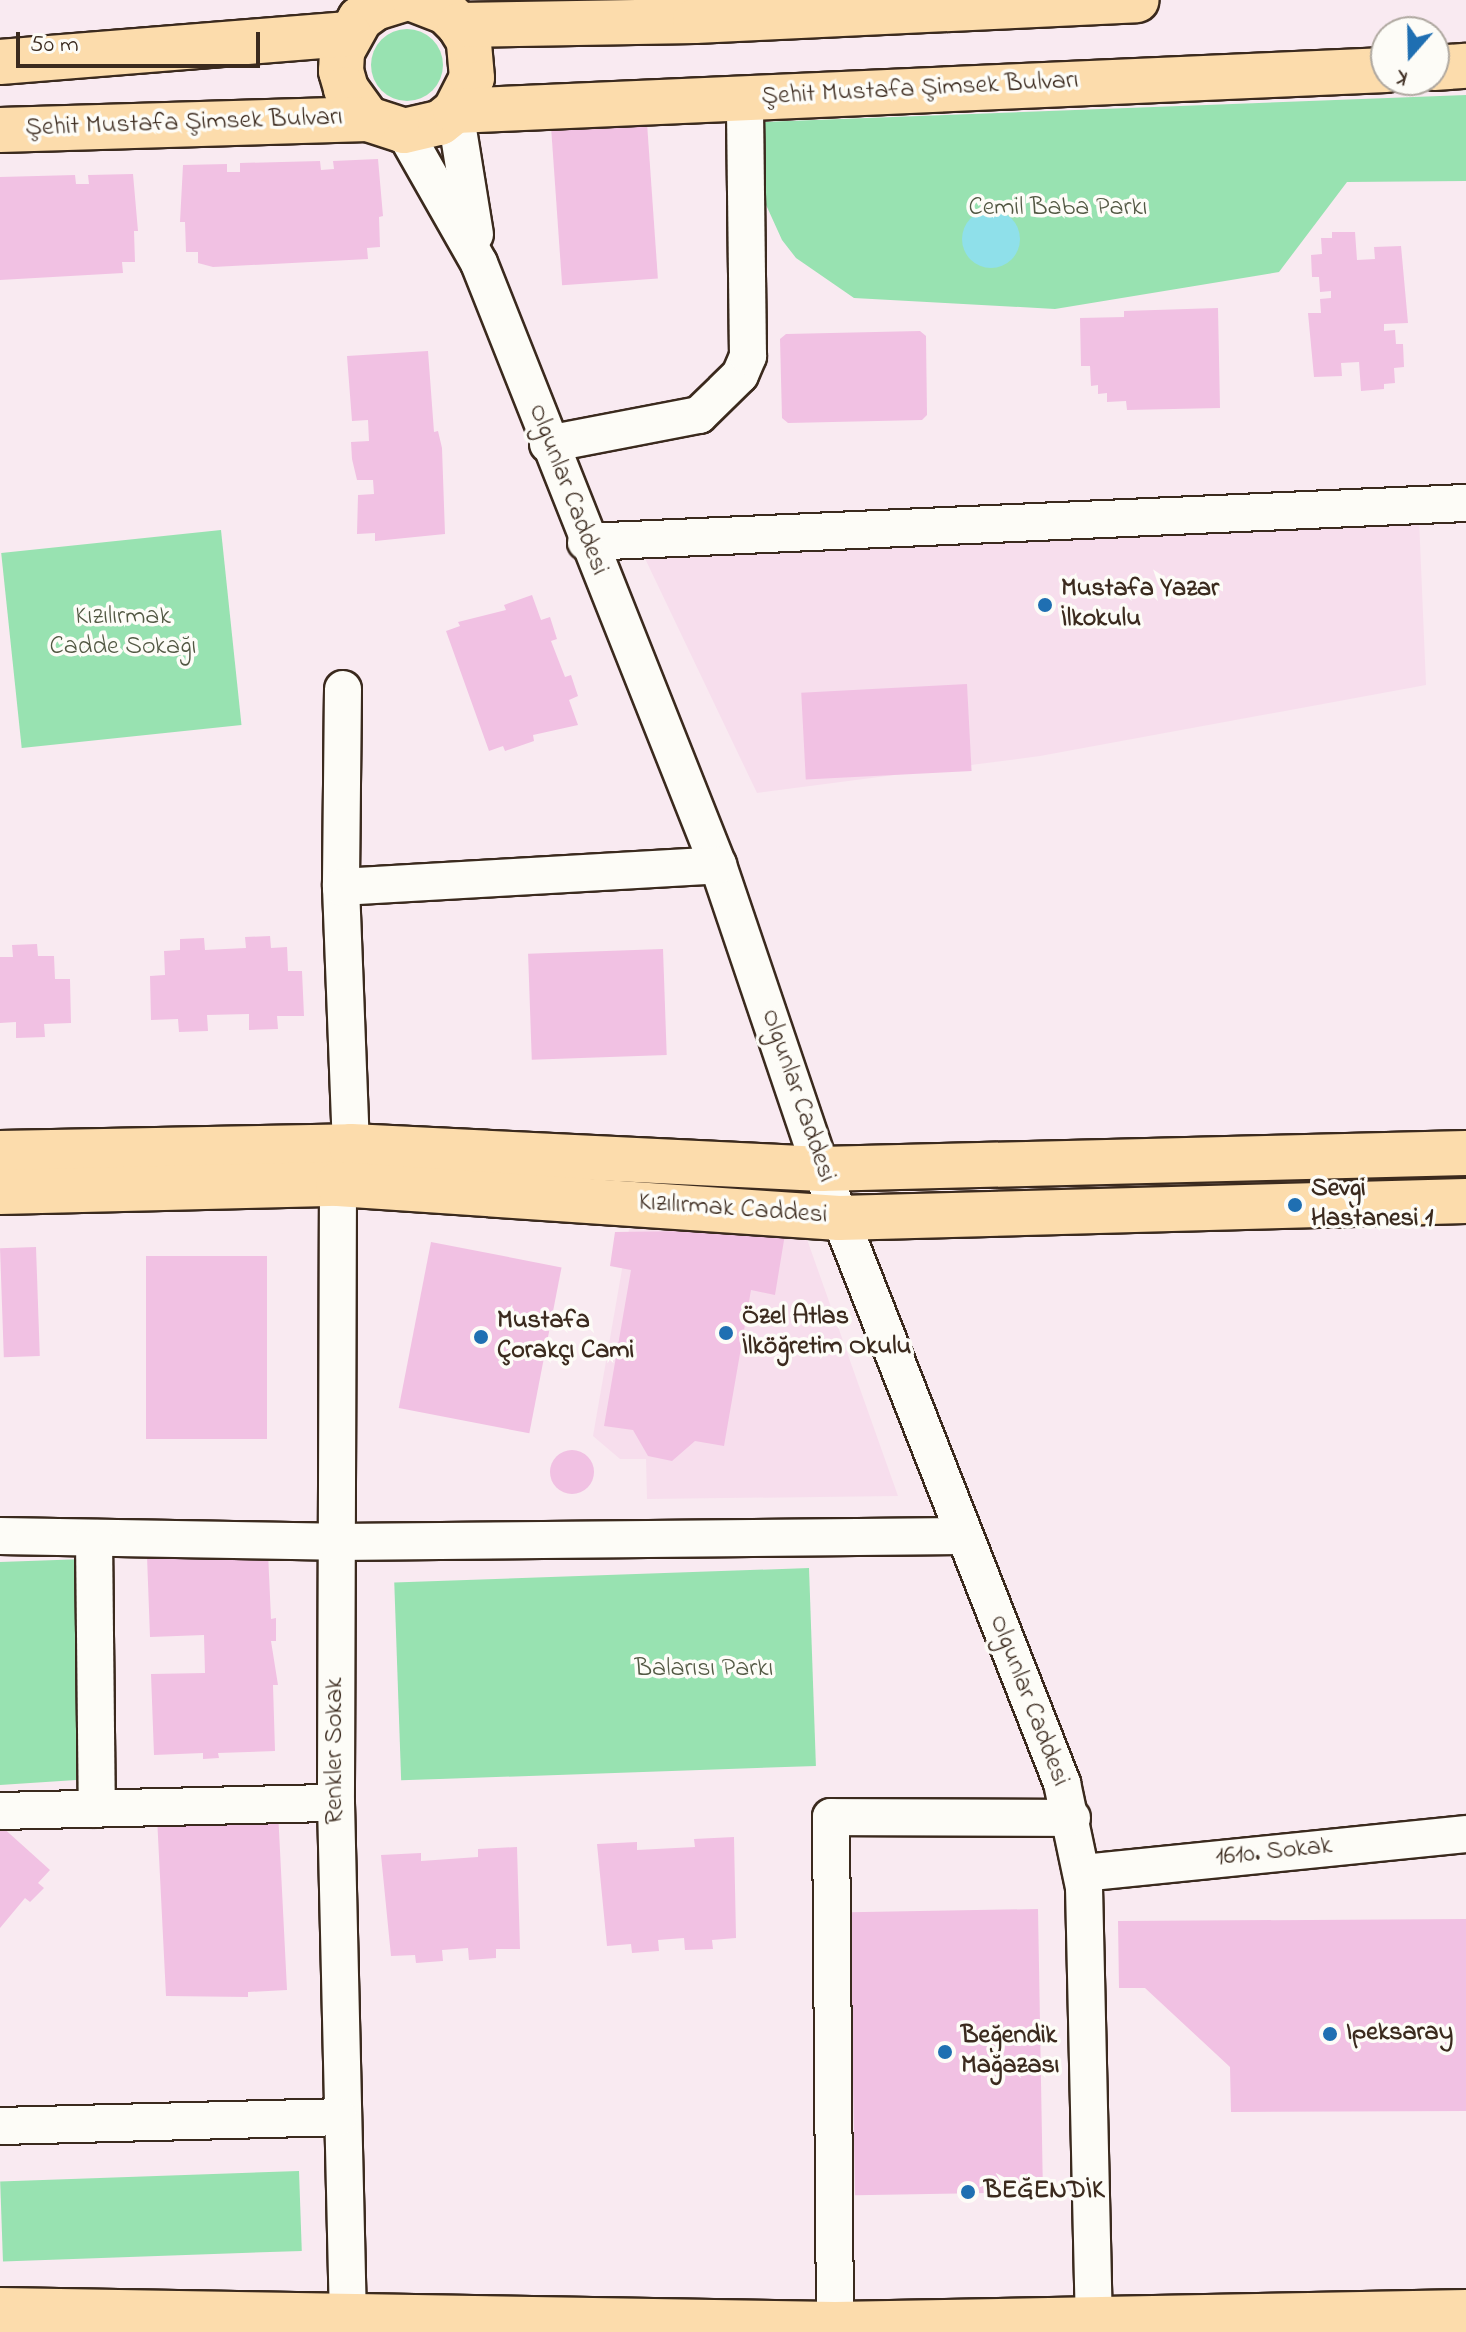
<!DOCTYPE html>
<meta charset="utf-8">
<style>
body{margin:0}
#map{position:relative;width:1466px;height:2332px;overflow:hidden;background:#f9eaf1;font-family:"Indie Flower",sans-serif}
div>[style]{position:absolute}
[style*='--x']{left:calc(var(--x)*1px);top:calc(var(--y)*1px);width:calc(var(--w)*1px);rotate:calc(var(--a)*1deg)}
.built>*{inset:0;background:#f7deed}
.green>*{inset:0;background:#98e2b1;transform-origin:0 0}
.round{border-radius:50%}
.water>*{inset:0;background:#8fe0ea}
.building>*{inset:0;background:#f1c1e3;transform-origin:0 0}
.roads{filter:drop-shadow(2px 0 #3b2a1e) drop-shadow(-2px 0 #3b2a1e) drop-shadow(0 2px #3b2a1e) drop-shadow(0 -2px #3b2a1e)}
.minor>*{height:36px;margin:-18px;padding:0 18px;transform-origin:18px;border-radius:18px;background:#fdfcf7}
.primary>*{height:44px;margin:-22px;padding:0 22px;transform-origin:22px;border-radius:22px;background:#fcdcac}
.trunk>*{height:44px;margin:-22px;padding:0 22px;transform-origin:22px;border-radius:22px;background:#fcdcac}
.dots>*{width:22px;height:22px;translate:-50% -50%;box-sizing:border-box;border:4px solid #fdfcf7;border-radius:50%}
span{translate:-50% -50%;white-space:nowrap;text-align:center;line-height:1.15;-webkit-text-stroke:7px #fdfcf7;paint-order:stroke}
.street-label{font-size:26px;color:#3b2a1e}
.park-label{font-size:26px;color:#525843}
.poi-label{font-size:26px;color:#3b2a1e;font-weight:700}
.left{translate:0 -50%;text-align:left}
.north{position:absolute;left:1370px;top:16px;width:80px;height:80px;box-sizing:border-box;background:#fdfcf7;border:2px solid #afa8a0;border-radius:50%;rotate:200deg;font-size:22px;font-weight:700;line-height:32px;text-align:center;color:#3b2a1e}
.north::after{content:'';display:block;margin:auto;width:28px;height:36px;background:#1f6fb2;clip-path:polygon(50% 0,100% 100%,50% 72%,0 100%)}
.scale{position:absolute;left:16px;top:32px;width:244px;height:36px;box-sizing:border-box;border:4px solid #3b2a1e;border-top:0;padding-left:10px;font-size:24px;line-height:28px;white-space:nowrap;color:#3b2a1e;-webkit-text-stroke:6px #fdfcf7;paint-order:stroke}
</style>
<div id="map">
<div class="built">
<i style="clip-path:polygon(1418px 495px,1426px 685px,1040px 756px,757px 793px,629px 525px)"></i>
<i style="clip-path:polygon(803px 1228px,898px 1496px,647px 1499px,646px 1459px,620px 1459px,593px 1436px,629px 1229px)"></i>
</div>
<div class="green">
<i class="round" style="left:371px;top:29px;width:72px;height:72px"></i>
<i style="clip-path:polygon(1466px 95px,1466px 181px,1347px 182px,1279px 272px,1055px 309px,854px 298px,796px 258px,782px 240px,762px 196px,762px 122px)"></i>
<i style="left:221px;top:530px;width:196px;height:221px;rotate:84deg"></i>
<i style="clip-path:polygon(85px 1559px,76px 1780px,0 1785px,0 1562px)"></i>
<i style="left:809px;top:1568px;width:198px;height:415px;rotate:88deg"></i>
<i style="left:299px;top:2171px;width:80px;height:299px;rotate:88deg"></i>
</div>
<div class="water">
<i class="round" style="left:962px;top:210px;width:58px;height:58px"></i>
</div>
<div class="building">
<i style="left:647px;top:123px;width:156px;height:96px;rotate:86deg"></i>
<i style="clip-path:polygon(378px 159px,383px 216px,379px 217px,380px 247px,367px 248px,368px 259px,213px 267px,198px 263px,198px 252px,186px 252px,185px 222px,180px 222px,183px 165px,227px 164px,227px 172px,240px 172px,240px 163px,320px 161px,321px 170px,334px 169px,333px 161px)"></i>
<i style="clip-path:polygon(133px 174px,138px 231px,134px 231px,135px 262px,122px 262px,123px 273px,0 280px,0 177px,75px 175px,76px 184px,89px 184px,88px 175px)"></i>
<i style="clip-path:polygon(1332px 232px,1355px 232px,1357px 260px,1375px 259px,1374px 247px,1401px 246px,1408px 323px,1384px 324px,1384px 331px,1395px 330px,1396px 344px,1403px 344px,1404px 367px,1394px 368px,1395px 383px,1384px 384px,1384px 389px,1361px 391px,1359px 362px,1341px 363px,1342px 376px,1314px 377px,1308px 313px,1321px 313px,1320px 299px,1331px 298px,1331px 291px,1320px 292px,1319px 277px,1312px 277px,1311px 255px,1322px 254px,1321px 238px,1332px 238px)"></i>
<i style="clip-path:polygon(1218px 308px,1220px 408px,1127px 410px,1126px 401px,1107px 402px,1107px 393px,1098px 394px,1098px 385px,1091px 386px,1090px 366px,1081px 366px,1080px 318px,1124px 317px,1124px 311px)"></i>
<i style="clip-path:polygon(920px 331px,926px 336px,927px 415px,922px 420px,788px 423px,782px 418px,780px 339px,786px 334px)"></i>
<i style="clip-path:polygon(428px 351px,434px 432px,438px 431px,442px 448px,445px 534px,375px 541px,375px 533px,357px 534px,358px 495px,374px 494px,373px 480px,357px 480px,352px 459px,351px 442px,369px 441px,368px 420px,352px 421px,347px 356px)"></i>
<i style="clip-path:polygon(532px 595px,541px 620px,550px 617px,557px 639px,551px 641px,565px 677px,571px 675px,578px 696px,569px 700px,578px 725px,533px 735px,534px 741px,505px 751px,503px 746px,489px 751px,446px 631px,460px 626px,458px 622px,506px 610px,504px 605px)"></i>
<i style="left:967px;top:684px;width:87px;height:166px;rotate:87deg"></i>
<i style="clip-path:polygon(270px 936px,271px 948px,287px 947px,288px 971px,302px 971px,304px 1016px,277px 1016px,278px 1029px,249px 1030px,249px 1014px,207px 1015px,208px 1031px,179px 1032px,178px 1019px,151px 1020px,150px 976px,165px 975px,164px 951px,180px 950px,180px 939px,204px 938px,205px 950px,246px 948px,245px 937px)"></i>
<i style="clip-path:polygon(37px 944px,38px 956px,54px 956px,55px 979px,70px 979px,71px 1023px,44px 1024px,45px 1037px,16px 1038px,16px 1022px,0 1023px,0 957px,13px 957px,12px 945px)"></i>
<i style="left:663px;top:949px;width:106px;height:135px;rotate:88deg"></i>
<i style="clip-path:polygon(762px 1230px,785px 1234px,775px 1295px,751px 1290px,724px 1446px,695px 1441px,672px 1461px,648px 1456px,633px 1430px,604px 1426px,631px 1270px,610px 1266px,615px 1232px)"></i>
<i style="left:431px;top:1242px;width:133px;height:169px;rotate:11deg"></i>
<i style="left:36px;top:1247px;width:109px;height:36px;rotate:88deg"></i>
<i style="left:146px;top:1256px;width:121px;height:183px"></i>
<i class="round" style="left:550px;top:1450px;width:44px;height:44px"></i>
<i style="clip-path:polygon(268px 1552px,271px 1619px,276px 1618px,276px 1641px,271px 1641px,278px 1685px,273px 1685px,275px 1751px,218px 1753px,219px 1758px,203px 1759px,203px 1753px,154px 1755px,151px 1674px,205px 1673px,204px 1635px,150px 1637px,147px 1556px)"></i>
<i style="clip-path:polygon(278px 1811px,287px 1990px,248px 1992px,248px 1997px,166px 1996px,157px 1817px)"></i>
<i style="clip-path:polygon(0 1825px,50px 1870px,38px 1883px,44px 1888px,30px 1902px,25px 1898px,0 1928px)"></i>
<i style="clip-path:polygon(734px 1837px,736px 1938px,712px 1940px,713px 1949px,685px 1950px,684px 1938px,658px 1940px,659px 1951px,632px 1953px,631px 1944px,607px 1946px,597px 1844px,637px 1842px,637px 1850px,695px 1847px,694px 1839px)"></i>
<i style="clip-path:polygon(517px 1847px,520px 1949px,496px 1949px,496px 1958px,469px 1960px,468px 1948px,442px 1950px,443px 1961px,416px 1963px,415px 1955px,391px 1956px,381px 1855px,421px 1853px,421px 1861px,478px 1857px,478px 1849px)"></i>
<i style="left:1038px;top:1909px;width:283px;height:188px;rotate:89deg"></i>
<i style="clip-path:polygon(1466px 1919px,1466px 2111px,1231px 2112px,1230px 2067px,1145px 1988px,1119px 1988px,1118px 1921px)"></i>
</div>
<div class="roads">
<div class="minor">
<i style="--x:455;--y:111;--w:125;--a:80.8"></i>
<i style="--x:404;--y:131;--w:152;--a:60.4"></i>
<i style="--x:479;--y:263;--w:648;--a:68.35"></i>
<i style="--x:718;--y:865;--w:321;--a:71.3"></i>
<i style="--x:821;--y:1169;--w:660;--a:68.57"></i>
<i style="--x:1062;--y:1783;--w:106;--a:78.1"></i>
<i style="--x:1084;--y:1887;--w:432;--a:88.7"></i>
<i style="--x:548;--y:444;--w:154;--a:-10.9"></i>
<i style="--x:699;--y:415;--w:57;--a:-44.3"></i>
<i style="--x:740;--y:375;--w:21;--a:-67"></i>
<i style="--x:748;--y:356;--w:258;--a:-90.7"></i>
<i style="--x:586;--y:542;--w:881;--a:-2.54"></i>
<i style="--x:343;--y:689;--w:198;--a:90.6"></i>
<i style="--x:341;--y:887;--w:259;--a:87.8"></i>
<i style="--x:341;--y:887;--w:378;--a:-3.3"></i>
<i style="--x:338;--y:1184;--w:619;--a:90.19"></i>
<i style="--x:336;--y:1803;--w:515;--a:88.67"></i>
<i style="--x:0;--y:1536;--w:336;--a:1"></i>
<i style="--x:336;--y:1542;--w:626;--a:-0.55"></i>
<i style="--x:94;--y:1538;--w:271;--a:89.4"></i>
<i style="--x:0;--y:1811;--w:336;--a:-1.4"></i>
<i style="--x:1082;--y:1873;--w:386;--a:-5.8"></i>
<i style="--x:0;--y:2126;--w:339;--a:-1.5"></i>
<i style="--x:835;--y:2324;--w:507;--a:-90.45"></i>
<i style="--x:831;--y:1817;--w:241;--a:0.2"></i>
</div>
<div class="primary">
<i style="--x:401;--y:0;--w:27;--a:163"></i>
<i style="--x:375;--y:8;--w:19;--a:144"></i>
<i style="--x:360;--y:19;--w:38;--a:119"></i>
<i style="--x:342;--y:52;--w:19;--a:93"></i>
<i style="--x:341;--y:71;--w:19;--a:74"></i>
<i style="--x:346;--y:89;--w:37;--a:54"></i>
<i style="--x:368;--y:119;--w:38;--a:18"></i>
<i style="--x:404;--y:131;--w:37;--a:-13"></i>
<i style="--x:440;--y:123;--w:19;--a:-39"></i>
<i style="--x:455;--y:111;--w:37;--a:-63"></i>
<i style="--x:472;--y:78;--w:37;--a:-95"></i>
<i style="--x:469;--y:41;--w:19;--a:-122"></i>
<i style="--x:459;--y:25;--w:18;--a:-135"></i>
<i style="--x:446;--y:12;--w:34;--a:-159"></i>
<i style="--x:459;--y:25;--w:236;--a:-1"></i>
<i style="--x:695;--y:21;--w:442;--a:-2.7"></i>
<i style="--x:0;--y:62;--w:350;--a:-4.6"></i>
<i style="--x:1434;--y:68;--w:32;--a:-4"></i>
<i style="--x:455;--y:111;--w:932;--a:-2.52"></i>
<i style="--x:0;--y:130;--w:368;--a:-1.7"></i>
<i style="--x:0;--y:1153;--w:351;--a:-1.1"></i>
<i style="--x:351;--y:1146;--w:471;--a:2.8"></i>
<i style="--x:821;--y:1169;--w:645;--a:-1.42"></i>
<i style="--x:0;--y:1192;--w:338;--a:-1.4"></i>
<i style="--x:338;--y:1184;--w:502;--a:3.88"></i>
<i style="--x:839;--y:1218;--w:627;--a:-1.55"></i>
</div>
<div class="trunk">
<i style="--x:0;--y:2310;--w:835;--a:0.96"></i>
<i style="--x:835;--y:2324;--w:631;--a:-1.09"></i>
</div>
</div>
<div class="dots">
<i style="left:1045px;top:605px;background:#1f6fb2"></i>
<i style="left:1295px;top:1205px;background:#1f6fb2"></i>
<i style="left:726px;top:1333px;background:#1f6fb2"></i>
<i style="left:481px;top:1337px;background:#1f6fb2"></i>
<i style="left:1330px;top:2034px;background:#1f6fb2"></i>
<i style="left:945px;top:2052px;background:#1f6fb2"></i>
<i style="left:968px;top:2192px;background:#1f6fb2"></i>
</div>
<div class="street-label">
<span style="left:920px;top:90px;rotate:-3deg">Şehit Mustafa Şimsek Bulvarı</span>
<span style="left:184px;top:124px;rotate:-2deg">Şehit Mustafa Şimsek Bulvarı</span>
<span style="left:567px;top:490px;rotate:69deg">Olgunlar Caddesi</span>
<span style="left:797px;top:1096px;rotate:71deg">Olgunlar Caddesi</span>
<span style="left:733px;top:1210px;rotate:4deg">Kızılırmak Caddesi</span>
<span style="left:1028px;top:1701px;rotate:69deg">Olgunlar Caddesi</span>
<span style="left:336px;top:1751px;rotate:-90deg">Renkler Sokak</span>
<span style="left:1274px;top:1853px;rotate:-6deg">1610. Sokak</span>
</div>
<div class="park-label">
<span style="left:1058px;top:209px">Cemil Baba Parkı</span>
<span style="left:123px;top:633px">Kızılırmak<br>Cadde Sokağı</span>
<span style="left:704px;top:1670px">Balarısı Parkı</span>
</div>
<div class="poi-label">
<span class="left" style="left:1061px;top:605px">Mustafa Yazar<br>İlkokulu</span>
<span class="left" style="left:1311px;top:1205px">Sevgi<br>Hastanesi 1</span>
<span class="left" style="left:742px;top:1333px">Özel Atlas<br>İlköğretim Okulu</span>
<span class="left" style="left:497px;top:1337px">Mustafa<br>Çorakçı Cami</span>
<span class="left" style="left:1346px;top:2034px">Ipeksaray</span>
<span class="left" style="left:961px;top:2052px">Beğendik<br>Mağazası</span>
<span class="left" style="left:984px;top:2192px">BEĞENDİK</span>
</div>
<div class="north">K</div>
<div class="scale">50 m</div>
</div>
